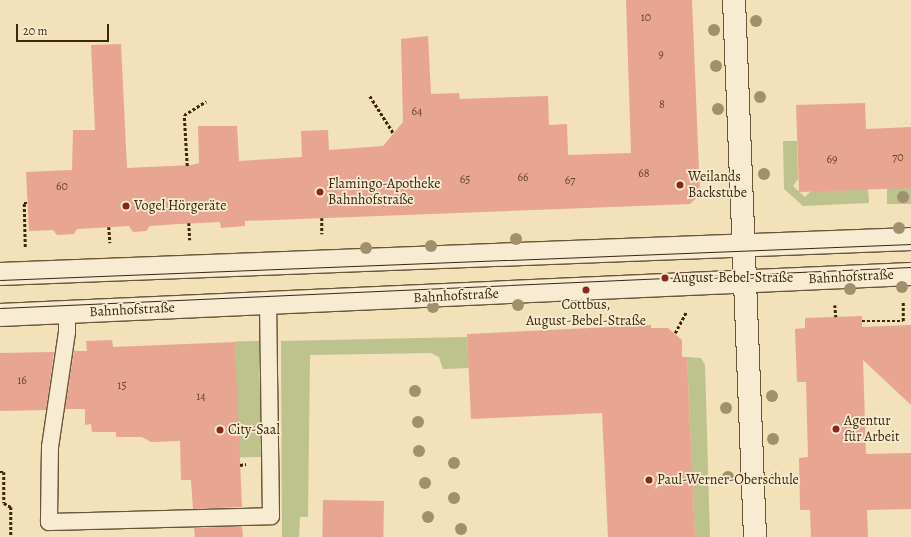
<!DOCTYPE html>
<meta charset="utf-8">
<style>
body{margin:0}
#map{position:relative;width:911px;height:537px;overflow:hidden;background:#f2e1b9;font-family:Alegreya,serif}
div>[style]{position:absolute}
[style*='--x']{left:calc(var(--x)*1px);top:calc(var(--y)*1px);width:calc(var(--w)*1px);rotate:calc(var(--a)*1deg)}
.green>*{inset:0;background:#bec28c;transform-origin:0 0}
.building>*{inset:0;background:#e7a592;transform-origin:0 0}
.path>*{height:2.5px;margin-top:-1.25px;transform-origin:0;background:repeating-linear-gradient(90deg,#3d260c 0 3px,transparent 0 5px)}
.roads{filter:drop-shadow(1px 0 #6a5537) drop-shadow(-1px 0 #6a5537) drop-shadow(0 1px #6a5537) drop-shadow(0 -1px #6a5537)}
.lane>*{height:16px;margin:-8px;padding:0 8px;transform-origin:8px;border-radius:8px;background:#f7ecd2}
.street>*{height:22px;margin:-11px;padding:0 11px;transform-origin:11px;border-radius:11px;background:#f7ecd2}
.secondary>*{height:22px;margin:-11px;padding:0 11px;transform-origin:11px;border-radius:11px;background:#f7ecd2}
.tram>*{height:1px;margin:-0.5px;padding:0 0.5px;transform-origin:0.5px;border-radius:0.5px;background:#3d260c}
.trees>*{width:12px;height:12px;margin:-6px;border-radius:50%;background:#a0906b}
.dots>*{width:11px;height:11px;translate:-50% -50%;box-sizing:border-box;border:2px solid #f7ecd2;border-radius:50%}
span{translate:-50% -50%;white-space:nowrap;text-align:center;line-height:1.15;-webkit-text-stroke:3.5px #f7ecd2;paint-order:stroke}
.number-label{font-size:12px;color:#68462e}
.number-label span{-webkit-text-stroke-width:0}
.poi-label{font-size:14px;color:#3d260c}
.left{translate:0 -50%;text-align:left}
.street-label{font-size:14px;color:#3d260c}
.scale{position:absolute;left:16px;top:24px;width:93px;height:18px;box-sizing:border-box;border:2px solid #3d260c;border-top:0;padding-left:5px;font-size:12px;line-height:14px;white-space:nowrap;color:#3d260c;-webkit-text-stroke:3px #f7ecd2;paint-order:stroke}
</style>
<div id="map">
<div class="green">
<i style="clip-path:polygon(783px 141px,797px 141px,798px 179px,793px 186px,805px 197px,811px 191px,868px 189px,869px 203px,803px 206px,784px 189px)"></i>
<i style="left:911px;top:188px;width:16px;height:24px;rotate:90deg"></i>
<i style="clip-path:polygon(467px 337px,469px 368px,443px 369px,439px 357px,431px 353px,310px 355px,308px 517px,300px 517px,299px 537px,282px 537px,281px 341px)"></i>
<i style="left:259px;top:341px;width:116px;height:24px;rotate:89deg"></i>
<i style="clip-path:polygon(687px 357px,701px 358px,705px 365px,710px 537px,695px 537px)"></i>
</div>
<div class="building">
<i style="clip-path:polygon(626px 0,692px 0,700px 194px,690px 204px,245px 221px,245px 226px,221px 228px,220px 222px,179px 224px,150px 226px,146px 231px,133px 232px,129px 226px,77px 229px,74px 234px,57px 235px,53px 230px,29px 231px,26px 172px,72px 170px,73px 130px,95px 130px,91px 45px,121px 44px,127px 168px,191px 165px,199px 163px,198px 126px,237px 126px,239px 161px,302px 157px,301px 131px,328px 130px,329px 150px,383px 146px,403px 122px,401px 39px,428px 36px,431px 94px,459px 93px,460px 99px,548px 96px,549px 125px,567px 124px,568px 155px,631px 153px)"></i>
<i style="clip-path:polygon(865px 103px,866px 129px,911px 127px,911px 188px,799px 192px,796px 105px)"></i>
<i style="clip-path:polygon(862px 316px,862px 327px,911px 325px,911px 405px,863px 360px,866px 454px,911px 453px,911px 509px,867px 510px,868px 537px,811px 537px,810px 510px,800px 510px,799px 458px,808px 457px,806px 382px,797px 382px,795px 329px,805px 328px,805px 318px)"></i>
<i style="clip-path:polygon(651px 325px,651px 328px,668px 328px,682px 340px,682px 357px,687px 357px,695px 537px,608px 537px,602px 413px,471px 419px,467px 334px)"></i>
<i style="clip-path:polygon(112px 340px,113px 347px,235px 342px,242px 507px,193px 509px,191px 480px,181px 480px,180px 441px,151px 442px,142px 437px,116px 437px,116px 432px,92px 432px,91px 424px,85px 425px,85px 409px,65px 409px,74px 351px,87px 351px,86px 341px)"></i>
<i style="clip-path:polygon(54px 352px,46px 410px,0 411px,0 353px)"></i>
<i style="left:323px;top:500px;width:61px;height:37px;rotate:1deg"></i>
<i style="clip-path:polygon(242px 526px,243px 537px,195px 537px,194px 528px)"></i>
</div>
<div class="path">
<i style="--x:370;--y:96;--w:45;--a:57.7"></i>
<i style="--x:187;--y:166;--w:51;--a:-93.4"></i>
<i style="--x:184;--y:115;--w:26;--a:-32"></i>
<i style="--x:322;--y:218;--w:16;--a:90"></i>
<i style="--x:189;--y:223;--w:17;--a:87"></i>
<i style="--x:109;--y:227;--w:16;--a:86"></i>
<i style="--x:25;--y:247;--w:44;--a:-91.3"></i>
<i style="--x:24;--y:203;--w:4;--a:0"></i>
<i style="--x:835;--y:305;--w:12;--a:85"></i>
<i style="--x:862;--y:321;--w:41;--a:0"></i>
<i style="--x:903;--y:321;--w:19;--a:-90"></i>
<i style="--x:675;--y:333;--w:24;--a:-62"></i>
<i style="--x:240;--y:465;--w:6;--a:-9"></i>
<i style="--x:0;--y:472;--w:4;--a:0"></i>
<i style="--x:4;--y:472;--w:31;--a:90"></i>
<i style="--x:4;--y:503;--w:8;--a:30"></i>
<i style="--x:11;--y:507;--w:30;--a:90"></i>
</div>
<div class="roads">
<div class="lane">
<i style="--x:67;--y:313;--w:19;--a:90"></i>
<i style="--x:67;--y:332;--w:116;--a:98.4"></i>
<i style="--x:50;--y:447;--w:75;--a:90.8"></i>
<i style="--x:49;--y:522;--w:222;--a:-1.5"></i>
<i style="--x:271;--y:516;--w:212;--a:-90.8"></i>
</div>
<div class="street">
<i style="--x:734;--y:0;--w:537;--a:87.76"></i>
</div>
<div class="secondary">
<i style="--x:0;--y:274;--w:912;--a:-2.2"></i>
<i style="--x:0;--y:315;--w:912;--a:-2.58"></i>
</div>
</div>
<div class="tram">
<i style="--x:0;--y:280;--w:912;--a:-2.26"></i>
<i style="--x:0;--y:308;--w:912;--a:-2.58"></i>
</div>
<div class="trees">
<i style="left:756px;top:21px"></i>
<i style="left:714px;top:30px"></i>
<i style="left:716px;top:66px"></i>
<i style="left:760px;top:97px"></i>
<i style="left:718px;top:109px"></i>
<i style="left:764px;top:174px"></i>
<i style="left:903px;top:197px"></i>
<i style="left:899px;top:228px"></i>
<i style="left:516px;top:239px"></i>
<i style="left:431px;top:246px"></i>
<i style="left:366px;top:248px"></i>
<i style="left:902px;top:287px"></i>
<i style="left:850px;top:289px"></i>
<i style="left:518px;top:305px"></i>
<i style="left:433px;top:307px"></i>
<i style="left:415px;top:391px"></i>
<i style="left:772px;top:396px"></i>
<i style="left:726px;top:408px"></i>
<i style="left:418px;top:422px"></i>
<i style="left:773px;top:439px"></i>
<i style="left:419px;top:451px"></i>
<i style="left:454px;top:463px"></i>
<i style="left:728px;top:477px"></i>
<i style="left:775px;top:479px"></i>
<i style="left:425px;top:483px"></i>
<i style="left:454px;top:498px"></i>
<i style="left:428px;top:517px"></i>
<i style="left:461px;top:529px"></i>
</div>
<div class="dots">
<i style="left:680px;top:185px;background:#8f2418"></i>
<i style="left:320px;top:192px;background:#8f2418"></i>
<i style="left:126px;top:206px;background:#8f2418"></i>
<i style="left:665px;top:278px;background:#8f2418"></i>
<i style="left:586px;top:290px;background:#8f2418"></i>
<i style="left:836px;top:429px;background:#8f2418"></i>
<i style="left:220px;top:430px;background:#8f2418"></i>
<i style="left:649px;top:480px;background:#8f2418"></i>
</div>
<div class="number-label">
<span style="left:646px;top:18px">10</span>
<span style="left:661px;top:55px">9</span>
<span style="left:662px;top:105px">8</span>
<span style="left:417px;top:112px">64</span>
<span style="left:898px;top:158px">70</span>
<span style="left:832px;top:160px">69</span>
<span style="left:644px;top:174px">68</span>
<span style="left:523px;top:178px">66</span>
<span style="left:465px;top:180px">65</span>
<span style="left:570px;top:181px">67</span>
<span style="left:62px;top:187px">60</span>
<span style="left:22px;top:381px">16</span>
<span style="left:122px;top:386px">15</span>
<span style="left:201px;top:397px">14</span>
</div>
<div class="poi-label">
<span class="left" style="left:688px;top:185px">Weilands<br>Backstube</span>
<span class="left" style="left:328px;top:192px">Flamingo-Apotheke<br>Bahnhofstraße</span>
<span class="left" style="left:134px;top:206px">Vogel Hörgeräte</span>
<span class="left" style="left:673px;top:278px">August-Bebel-Straße</span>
<span style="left:586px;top:313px">Cottbus,<br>August-Bebel-Straße</span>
<span class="left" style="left:844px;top:429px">Agentur<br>für Arbeit</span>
<span class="left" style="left:228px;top:430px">City-Saal</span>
<span class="left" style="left:657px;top:480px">Paul-Werner-Oberschule</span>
</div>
<div class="street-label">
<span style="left:851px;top:277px;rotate:-3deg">Bahnhofstraße</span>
<span style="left:456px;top:296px;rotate:-3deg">Bahnhofstraße</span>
<span style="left:132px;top:310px;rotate:-3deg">Bahnhofstraße</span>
</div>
<div class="scale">20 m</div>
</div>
